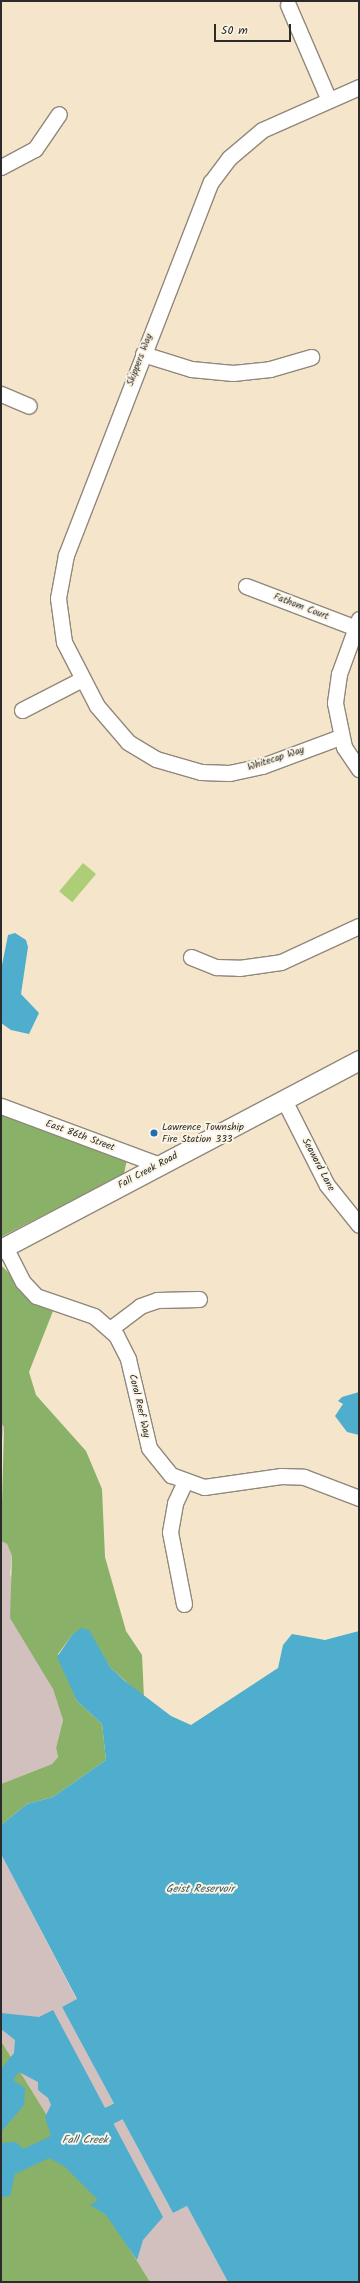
<!DOCTYPE html>
<style>
body{margin:0}
#map{position:relative;width:360px;height:2283px;overflow:hidden;background:#f5e5cb;font-family:Kalam,sans-serif}
div>[style]{position:absolute}
[style*='--x']{left:calc(var(--x)*1px);top:calc(var(--y)*1px);width:calc(var(--w)*1px);rotate:calc(var(--a)*1deg)}
.industrial>*{inset:0;background:#d1c0bd}
.green>*{inset:0;background:#adce77;transform-origin:0 0}
.forest>*{inset:0;background:#8ab168}
.water>*{inset:0;background:#4fadce}
.river>*{height:18px;margin:-9px;padding:0 9px;transform-origin:9px;border-radius:9px;background:#4fadce}
.roads{filter:drop-shadow(1px 0 #90887b) drop-shadow(-1px 0 #90887b) drop-shadow(0 1px #90887b) drop-shadow(0 -1px #90887b)}
.minor>*{height:15px;margin:-7.5px;padding:0 7.5px;transform-origin:7.5px;border-radius:7.5px;background:#fff}
.major>*{height:19px;margin:-9.5px;padding:0 9.5px;transform-origin:9.5px;border-radius:9.5px;background:#fff}
.dots>*{width:11px;height:11px;translate:-50% -50%;box-sizing:border-box;border:2px solid #fcf5e5;border-radius:50%}
span{translate:-50% -50%;white-space:nowrap;text-align:center;line-height:1.15;-webkit-text-stroke:4px #fcf5e5;paint-order:stroke}
.street-label{font-size:10px;color:#2b2b2b}
.poi-label{font-size:10px;color:#2b2b2b}
.left{translate:0 -50%;text-align:left}
.water-label{font-size:11px;color:#385864;font-style:italic}
.frame{position:absolute;inset:0;border:2px solid #2b2b2b;pointer-events:none}
.scale{position:absolute;left:214px;top:24px;width:77px;height:18px;box-sizing:border-box;border:2px solid #2b2b2b;border-top:0;padding-left:5px;font-size:12px;line-height:14px;white-space:nowrap;color:#2b2b2b;-webkit-text-stroke:3px #fcf5e5;paint-order:stroke}
</style>
<div id="map">
<div class="industrial">
<i style="clip-path:polygon(1px 1423px,4px 1427px,1px 1446px)"></i>
<i style="clip-path:polygon(1px 1541px,7px 1544px,12px 1556px,10px 1574px,38px 1661px,53px 1689px,63px 1720px,56px 1748px,58px 1757px,52px 1764px,1px 1784px)"></i>
<i style="clip-path:polygon(1px 1854px,77px 2000px,62px 2007px,173px 2213px,187px 2206px,228px 2282px,150px 2282px,1px 2041px)"></i>
</div>
<div class="green">
<i style="left:83px;top:863px;width:17px;height:37px;rotate:40deg"></i>
</div>
<div class="forest">
<i style="clip-path:polygon(1px 1111px,127px 1159px,124px 1174px,1px 1237px)"></i>
<i style="clip-path:polygon(1px 1265px,33px 1297px,53px 1311px,29px 1372px,36px 1395px,86px 1451px,102px 1489px,105px 1557px,126px 1631px,142px 1655px,144px 1698px,110px 1667px,94px 1641px,79px 1631px,72px 1635px,58px 1654px,77px 1701px,102px 1724px,106px 1760px,53px 1797px,27px 1804px,1px 1825px,1px 1784px,52px 1764px,58px 1757px,56px 1748px,63px 1720px,53px 1689px,10px 1618px,12px 1556px,7px 1544px,1px 1541px,4px 1427px,1px 1423px)"></i>
<i style="clip-path:polygon(1px 2041px,150px 2282px,1px 2282px)"></i>
</div>
<div class="water">
<i style="clip-path:polygon(15px 933px,26px 940px,28px 947px,21px 994px,39px 1013px,29px 1034px,11px 1030px,1px 1023px,1px 970px,8px 935px)"></i>
<i style="clip-path:polygon(359px 1392px,359px 1435px,347px 1432px,335px 1416px,343px 1404px,338px 1401px,342px 1397px)"></i>
<i style="clip-path:polygon(81px 1628px,89px 1630px,110px 1667px,125px 1681px,171px 1716px,191px 1725px,278px 1668px,283px 1645px,292px 1634px,325px 1640px,359px 1631px,359px 2282px,228px 2282px,187px 2206px,173px 2213px,62px 2007px,77px 1999px,1px 1854px,1px 1825px,27px 1804px,53px 1797px,106px 1760px,102px 1724px,77px 1701px,57px 1657px,72px 1635px)"></i>
<i style="clip-path:polygon(53px 2010px,163px 2217px,143px 2240px,137px 2260px,106px 2215px,90px 2205px,98px 2200px,64px 2166px,49px 2158px,15px 2174px,10px 2196px,1px 2197px,1px 2143px,16px 2142px,23px 2149px,51px 2136px,45px 2117px,51px 2105px,48px 2098px,38px 2090px,38px 2082px,19px 2072px,13px 2080px,25px 2088px,24px 2105px,1px 2132px,1px 2069px,14px 2053px,15px 2040px,1px 2029px,1px 2013px,39px 2017px)"></i>
</div>
<div class="river">
<i style="--x:87;--y:2127;--w:58;--a:-26.6"></i>
</div>
<div class="roads">
<div class="minor">
<i style="--x:288;--y:5;--w:103;--a:66.7"></i>
<i style="--x:1;--y:167;--w:38;--a:-28"></i>
<i style="--x:35;--y:149;--w:42;--a:-55.6"></i>
<i style="--x:143;--y:354;--w:50;--a:17.4"></i>
<i style="--x:191;--y:369;--w:42;--a:5.4"></i>
<i style="--x:233;--y:373;--w:37;--a:-6"></i>
<i style="--x:270;--y:369;--w:43;--a:-16.3"></i>
<i style="--x:1;--y:394;--w:30;--a:23"></i>
<i style="--x:246;--y:586;--w:118;--a:20.9"></i>
<i style="--x:359;--y:619;--w:59;--a:110"></i>
<i style="--x:339;--y:674;--w:29;--a:98"></i>
<i style="--x:335;--y:703;--w:45;--a:78.4"></i>
<i style="--x:344;--y:747;--w:27;--a:56"></i>
<i style="--x:22;--y:710;--w:68;--a:-27.3"></i>
<i style="--x:340;--y:737;--w:83;--a:159.6"></i>
<i style="--x:262;--y:766;--w:34;--a:168"></i>
<i style="--x:229;--y:773;--w:28;--a:-178"></i>
<i style="--x:201;--y:772;--w:47;--a:-163.9"></i>
<i style="--x:156;--y:759;--w:33;--a:-149"></i>
<i style="--x:128;--y:742;--w:48;--a:-130.7"></i>
<i style="--x:97;--y:706;--w:72;--a:-117.3"></i>
<i style="--x:64;--y:642;--w:44;--a:-97.8"></i>
<i style="--x:58;--y:598;--w:44;--a:-79.5"></i>
<i style="--x:66;--y:555;--w:400;--a:-68.8"></i>
<i style="--x:211;--y:182;--w:30;--a:-53"></i>
<i style="--x:229;--y:158;--w:43;--a:-40.3"></i>
<i style="--x:262;--y:130;--w:106;--a:-23.9"></i>
<i style="--x:191;--y:957;--w:27;--a:22"></i>
<i style="--x:216;--y:967;--w:23;--a:2"></i>
<i style="--x:239;--y:968;--w:42;--a:-8.1"></i>
<i style="--x:281;--y:962;--w:86;--a:-24.8"></i>
<i style="--x:284;--y:1100;--w:95;--a:63.2"></i>
<i style="--x:327;--y:1185;--w:51;--a:51.3"></i>
<i style="--x:1;--y:1106;--w:170;--a:20.4"></i>
<i style="--x:5;--y:1247;--w:39;--a:63"></i>
<i style="--x:23;--y:1282;--w:19;--a:47"></i>
<i style="--x:36;--y:1296;--w:61;--a:19"></i>
<i style="--x:94;--y:1316;--w:29;--a:41"></i>
<i style="--x:116;--y:1335;--w:27;--a:63"></i>
<i style="--x:128;--y:1359;--w:91;--a:76.7"></i>
<i style="--x:149;--y:1448;--w:35;--a:51"></i>
<i style="--x:171;--y:1475;--w:35;--a:20"></i>
<i style="--x:204;--y:1487;--w:78;--a:-8.1"></i>
<i style="--x:281;--y:1476;--w:23;--a:2"></i>
<i style="--x:304;--y:1477;--w:59;--a:20.9"></i>
<i style="--x:110;--y:1329;--w:38;--a:-37"></i>
<i style="--x:140;--y:1306;--w:18;--a:-19"></i>
<i style="--x:157;--y:1300;--w:42;--a:-1.4"></i>
<i style="--x:184;--y:1604;--w:73;--a:-101"></i>
<i style="--x:170;--y:1532;--w:29;--a:-80"></i>
<i style="--x:175;--y:1503;--w:23;--a:-65"></i>
</div>
<div class="major">
<i style="--x:1;--y:1249;--w:405;--a:-27.8"></i>
</div>
</div>
<div class="dots">
<i style="left:154px;top:1133px;background:#1f6fb2"></i>
</div>
<div class="street-label">
<span style="left:140px;top:360px;rotate:-69deg">Skippers Way</span>
<span style="left:301px;top:607px;rotate:21deg">Fathom Court</span>
<span style="left:276px;top:759px;rotate:-18deg">Whitecap Way</span>
<span style="left:80px;top:1136px;rotate:20deg">East 86th Street</span>
<span style="left:318px;top:1165px;rotate:62deg">Seaward Lane</span>
<span style="left:148px;top:1171px;rotate:-28deg">Fall Creek Road</span>
<span style="left:139px;top:1406px;rotate:77deg">Coral Reef Way</span>
</div>
<div class="poi-label">
<span class="left" style="left:162px;top:1133px">Lawrence Township<br>Fire Station 333</span>
</div>
<div class="water-label">
<span style="left:200px;top:1889px">Geist Reservoir</span>
<span style="left:85px;top:2140px">Fall Creek</span>
</div>
<div class="frame"></div>
<div class="scale">50 m</div>
</div>
